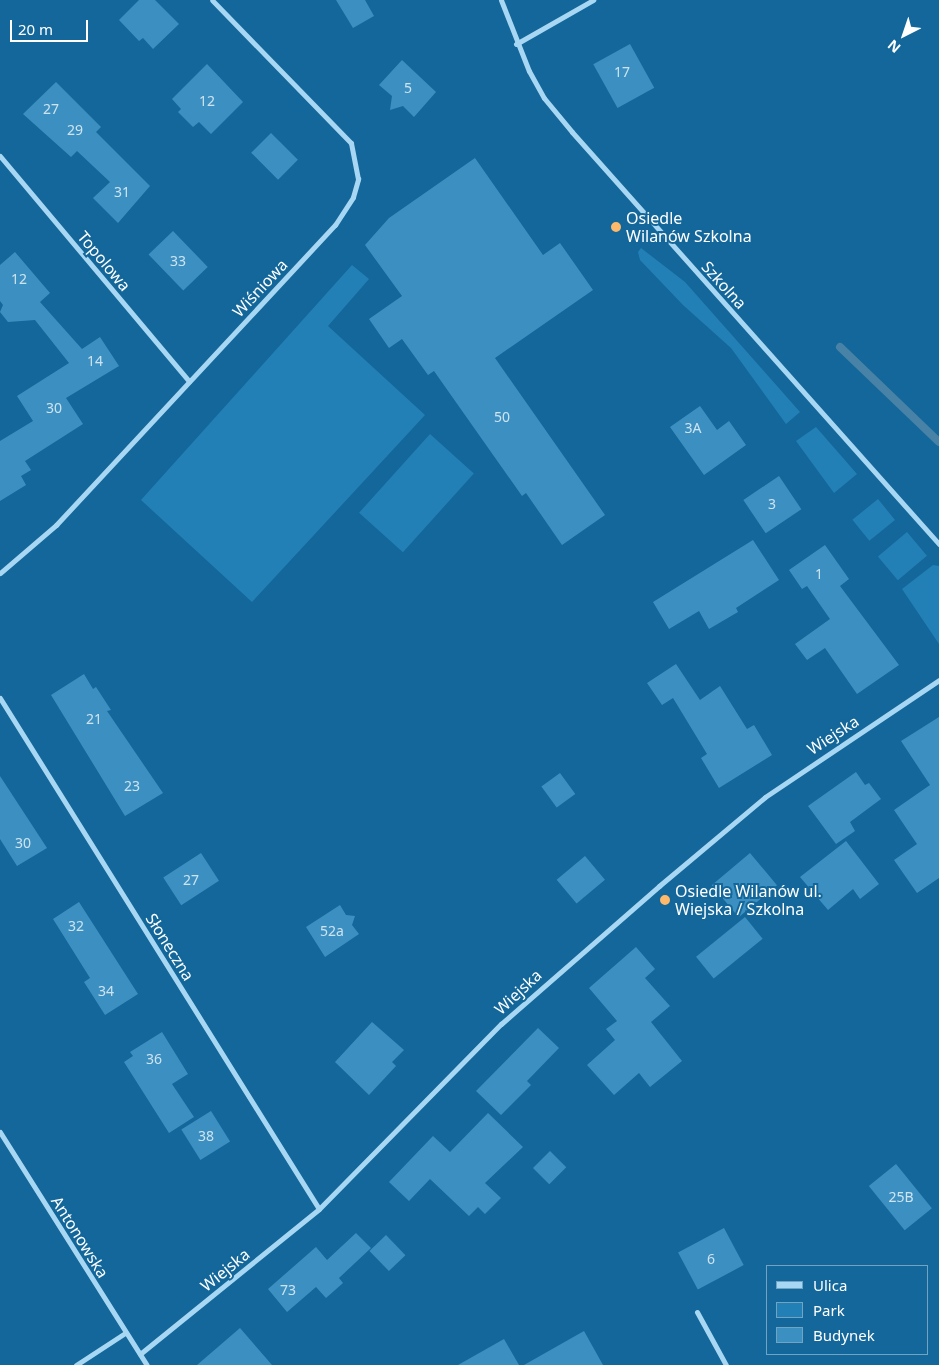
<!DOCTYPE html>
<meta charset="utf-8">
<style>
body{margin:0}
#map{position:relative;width:939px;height:1365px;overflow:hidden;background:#13679a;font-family:"Noto Sans",sans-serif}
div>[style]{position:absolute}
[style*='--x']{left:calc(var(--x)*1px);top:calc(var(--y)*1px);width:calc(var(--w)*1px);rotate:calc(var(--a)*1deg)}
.green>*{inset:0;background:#2280b7;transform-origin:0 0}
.stream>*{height:8px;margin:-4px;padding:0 4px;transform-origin:4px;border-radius:4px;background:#4882a6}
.building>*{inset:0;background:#3c90c1;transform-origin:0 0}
.minor>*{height:5px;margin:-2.5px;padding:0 2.5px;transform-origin:2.5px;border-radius:2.5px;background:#a7d7f3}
.dots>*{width:14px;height:14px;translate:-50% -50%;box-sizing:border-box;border:2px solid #13679a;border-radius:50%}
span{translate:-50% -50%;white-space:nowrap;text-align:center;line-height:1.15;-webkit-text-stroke:4px #13679a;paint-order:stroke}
.number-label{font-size:14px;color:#cee3f0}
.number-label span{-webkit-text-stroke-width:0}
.poi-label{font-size:16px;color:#fff}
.left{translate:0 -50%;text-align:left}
.street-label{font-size:16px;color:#fff}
.legend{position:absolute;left:766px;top:1265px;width:162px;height:90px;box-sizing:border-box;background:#13679a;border:1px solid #71a4c2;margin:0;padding:6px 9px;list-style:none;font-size:15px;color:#fff}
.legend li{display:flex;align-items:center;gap:10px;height:25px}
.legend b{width:25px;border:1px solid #71a4c2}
.north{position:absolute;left:879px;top:10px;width:50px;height:50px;-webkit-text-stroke:4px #13679a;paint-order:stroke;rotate:221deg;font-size:14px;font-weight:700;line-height:20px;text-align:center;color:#fff}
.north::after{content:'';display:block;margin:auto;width:18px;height:22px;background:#fff;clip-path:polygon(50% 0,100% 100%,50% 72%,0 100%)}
.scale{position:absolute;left:10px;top:20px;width:78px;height:22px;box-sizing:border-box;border:2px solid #fff;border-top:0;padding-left:6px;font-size:15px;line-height:18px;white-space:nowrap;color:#fff;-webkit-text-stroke:4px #13679a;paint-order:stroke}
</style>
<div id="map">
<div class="green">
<i style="clip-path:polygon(641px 248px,685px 282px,800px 412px,786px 424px,731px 348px,683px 305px,640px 260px,638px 252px)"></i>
<i style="clip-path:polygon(352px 265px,369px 279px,328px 326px,425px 415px,252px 602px,141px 500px)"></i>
<i style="clip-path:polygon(816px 427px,857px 474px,834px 493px,796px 441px)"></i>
<i style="left:430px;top:434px;width:59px;height:106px;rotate:42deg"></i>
<i style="left:878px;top:499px;width:27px;height:33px;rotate:51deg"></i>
<i style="left:907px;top:532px;width:31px;height:38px;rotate:50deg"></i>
<i style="clip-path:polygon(933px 565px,939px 566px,939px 644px,902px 589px)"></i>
</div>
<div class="stream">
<i style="--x:840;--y:347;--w:137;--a:43.8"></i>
</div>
<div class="building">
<i style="clip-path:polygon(139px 0,155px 0,179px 24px,153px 49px,143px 38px,139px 41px,119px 20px)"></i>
<i style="clip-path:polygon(336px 0,365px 0,374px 16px,353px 28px)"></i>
<i style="left:630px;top:44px;width:50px;height:42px;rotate:61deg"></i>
<i style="clip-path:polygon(402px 60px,436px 92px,414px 117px,403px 106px,390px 110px,392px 96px,379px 85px)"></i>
<i style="clip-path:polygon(207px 64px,243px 102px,211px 134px,199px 122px,193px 127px,178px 112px,181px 109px,172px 99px)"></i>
<i style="clip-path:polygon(56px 82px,101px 127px,96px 132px,150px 186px,118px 223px,93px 198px,110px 182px,77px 151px,71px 157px,23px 114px)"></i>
<i style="left:271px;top:133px;width:38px;height:28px;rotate:45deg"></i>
<i style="clip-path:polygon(475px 158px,543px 255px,560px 243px,593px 290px,495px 358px,605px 515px,562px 545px,526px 493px,522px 496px,434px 371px,428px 375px,402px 339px,389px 348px,369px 319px,402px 296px,365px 245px,389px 218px)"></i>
<i style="left:173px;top:231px;width:50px;height:34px;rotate:46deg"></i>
<i style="clip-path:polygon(15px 252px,50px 293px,40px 302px,82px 349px,100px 337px,119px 366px,66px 398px,83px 424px,25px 461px,31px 470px,21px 476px,26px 485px,0 501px,0 441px,33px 421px,17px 396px,69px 363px,35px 320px,8px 322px,0 312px,3px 305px,0 301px,0 265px)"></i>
<i style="clip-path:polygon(700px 406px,717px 430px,729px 421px,746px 445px,704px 475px,670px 427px)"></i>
<i style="left:779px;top:476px;width:40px;height:43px;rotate:56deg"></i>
<i style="clip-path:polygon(753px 540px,779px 580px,736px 608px,738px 612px,709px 629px,699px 611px,669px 629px,653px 602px)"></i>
<i style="clip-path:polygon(825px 545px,849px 579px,840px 586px,899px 665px,857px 694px,825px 648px,807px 660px,795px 644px,830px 619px,807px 586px,802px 589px,789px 570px)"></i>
<i style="clip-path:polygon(676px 664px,700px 700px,720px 686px,747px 729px,754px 725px,772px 755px,719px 788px,701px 758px,707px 754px,673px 698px,662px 705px,647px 683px)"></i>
<i style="clip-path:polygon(84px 674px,93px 689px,96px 687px,111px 710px,107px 711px,163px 793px,125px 816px,51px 695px)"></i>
<i style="clip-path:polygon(939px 717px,939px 878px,917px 893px,894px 860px,917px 844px,894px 810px,930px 785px,901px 741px)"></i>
<i style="clip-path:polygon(856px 772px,865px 785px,869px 783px,881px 799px,850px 822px,855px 831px,836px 844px,808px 806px)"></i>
<i style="left:560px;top:773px;width:26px;height:23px;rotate:54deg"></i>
<i style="clip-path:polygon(0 776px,47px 848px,17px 866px,0 839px)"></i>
<i style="clip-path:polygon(846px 841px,879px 884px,860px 899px,853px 889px,828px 910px,800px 877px)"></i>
<i style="left:201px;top:853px;width:33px;height:45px;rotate:57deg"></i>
<i style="left:750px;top:853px;width:42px;height:50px;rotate:50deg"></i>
<i style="left:585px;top:856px;width:31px;height:37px;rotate:50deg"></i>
<i style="clip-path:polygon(79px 902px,138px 994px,105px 1015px,84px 982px,90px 978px,53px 919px)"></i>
<i style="clip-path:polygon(340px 905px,346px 915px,355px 916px,352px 925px,359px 934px,325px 957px,306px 927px)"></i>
<i style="left:745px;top:917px;width:28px;height:63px;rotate:51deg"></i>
<i style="clip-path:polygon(636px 947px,655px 969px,645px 978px,670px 1006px,651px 1022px,682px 1061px,650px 1087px,639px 1073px,614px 1095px,587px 1065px,615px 1040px,606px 1029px,617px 1021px,589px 988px)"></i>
<i style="clip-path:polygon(372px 1022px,404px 1050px,392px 1062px,396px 1066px,369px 1095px,335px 1062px)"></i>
<i style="clip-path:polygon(538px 1028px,559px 1048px,527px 1081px,531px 1085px,501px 1115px,476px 1091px)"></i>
<i style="clip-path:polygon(162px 1032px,188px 1074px,172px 1084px,194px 1117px,169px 1133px,124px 1062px,133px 1056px,130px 1052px)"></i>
<i style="left:211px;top:1111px;width:36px;height:35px;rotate:58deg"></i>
<i style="clip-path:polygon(488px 1113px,523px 1147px,485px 1183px,501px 1198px,485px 1214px,478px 1207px,469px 1216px,430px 1179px,409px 1201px,389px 1182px,433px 1136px,450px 1152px)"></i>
<i style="left:550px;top:1151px;width:23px;height:24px;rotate:45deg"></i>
<i style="left:896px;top:1164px;width:57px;height:35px;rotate:51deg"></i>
<i style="left:724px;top:1228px;width:42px;height:52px;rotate:62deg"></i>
<i style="clip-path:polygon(356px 1233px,371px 1248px,339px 1278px,343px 1283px,326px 1298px,316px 1287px,287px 1312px,268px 1289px,316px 1247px,327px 1260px)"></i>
<i style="left:386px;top:1235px;width:28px;height:23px;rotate:46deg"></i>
<i style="clip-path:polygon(240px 1328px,272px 1365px,197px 1365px)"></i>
<i style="clip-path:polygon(584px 1331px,603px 1365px,524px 1365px)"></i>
<i style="clip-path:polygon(504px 1339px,519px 1365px,458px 1365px)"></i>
</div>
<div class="minor">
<i style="--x:501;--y:0;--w:76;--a:68.5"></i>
<i style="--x:529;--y:71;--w:31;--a:61"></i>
<i style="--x:544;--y:98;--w:44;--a:50.5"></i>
<i style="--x:572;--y:132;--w:552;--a:48.31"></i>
<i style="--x:516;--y:44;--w:89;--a:-29.7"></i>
<i style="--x:0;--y:156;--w:294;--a:50"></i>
<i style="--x:0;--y:573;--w:74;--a:-40.6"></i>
<i style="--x:56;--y:525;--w:410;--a:-47.1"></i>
<i style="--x:335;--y:225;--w:33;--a:-57"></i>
<i style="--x:353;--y:197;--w:19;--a:-74"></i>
<i style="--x:358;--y:179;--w:37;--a:-101"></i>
<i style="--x:351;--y:143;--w:199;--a:-134.2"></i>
<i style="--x:0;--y:698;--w:602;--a:58.02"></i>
<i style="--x:0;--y:1132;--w:275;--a:57.8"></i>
<i style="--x:697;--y:1312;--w:60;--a:61.3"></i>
<i style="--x:140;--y:1354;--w:230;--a:-39"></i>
<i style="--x:319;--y:1209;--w:260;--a:-45.5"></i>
<i style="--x:501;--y:1024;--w:210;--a:-41.1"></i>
<i style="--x:659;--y:886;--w:138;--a:-40"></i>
<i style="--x:765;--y:797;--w:210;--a:-33.9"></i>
<i style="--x:76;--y:1365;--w:59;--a:-33.1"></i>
</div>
<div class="dots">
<i style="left:616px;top:227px;background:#ffb96a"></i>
<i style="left:665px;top:900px;background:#ffb96a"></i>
</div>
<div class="number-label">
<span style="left:622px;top:72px">17</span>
<span style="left:408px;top:88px">5</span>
<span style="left:207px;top:101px">12</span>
<span style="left:51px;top:109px">27</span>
<span style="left:75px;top:130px">29</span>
<span style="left:122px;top:192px">31</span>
<span style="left:178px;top:261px">33</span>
<span style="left:19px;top:279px">12</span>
<span style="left:95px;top:361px">14</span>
<span style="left:54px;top:408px">30</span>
<span style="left:502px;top:417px">50</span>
<span style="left:693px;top:428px">3A</span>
<span style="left:772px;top:504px">3</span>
<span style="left:819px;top:574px">1</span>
<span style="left:94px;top:719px">21</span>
<span style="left:132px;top:786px">23</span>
<span style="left:23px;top:843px">30</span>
<span style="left:191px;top:880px">27</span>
<span style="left:76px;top:926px">32</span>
<span style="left:332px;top:931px">52a</span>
<span style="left:106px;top:991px">34</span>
<span style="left:154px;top:1059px">36</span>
<span style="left:206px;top:1136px">38</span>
<span style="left:901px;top:1197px">25B</span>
<span style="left:711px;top:1259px">6</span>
<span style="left:288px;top:1290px">73</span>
</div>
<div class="poi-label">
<span class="left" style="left:626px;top:227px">Osiedle<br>Wilanów Szkolna</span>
<span class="left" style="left:675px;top:900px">Osiedle Wilanów ul.<br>Wiejska / Szkolna</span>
</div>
<div class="street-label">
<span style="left:104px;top:261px;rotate:50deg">Topolowa</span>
<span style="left:724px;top:285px;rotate:48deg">Szkolna</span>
<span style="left:260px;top:288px;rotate:-47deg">Wiśniowa</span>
<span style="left:833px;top:735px;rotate:-33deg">Wiejska</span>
<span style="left:170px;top:947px;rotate:58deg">Słoneczna</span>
<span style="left:518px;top:992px;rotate:-43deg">Wiejska</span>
<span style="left:80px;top:1237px;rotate:58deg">Antonowska</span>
<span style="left:225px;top:1270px;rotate:-39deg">Wiejska</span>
</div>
<ul class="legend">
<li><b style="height:6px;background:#a7d7f3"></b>Ulica</li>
<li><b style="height:14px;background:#2280b7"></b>Park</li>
<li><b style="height:14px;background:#3c90c1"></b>Budynek</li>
</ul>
<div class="north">N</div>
<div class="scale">20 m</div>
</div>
